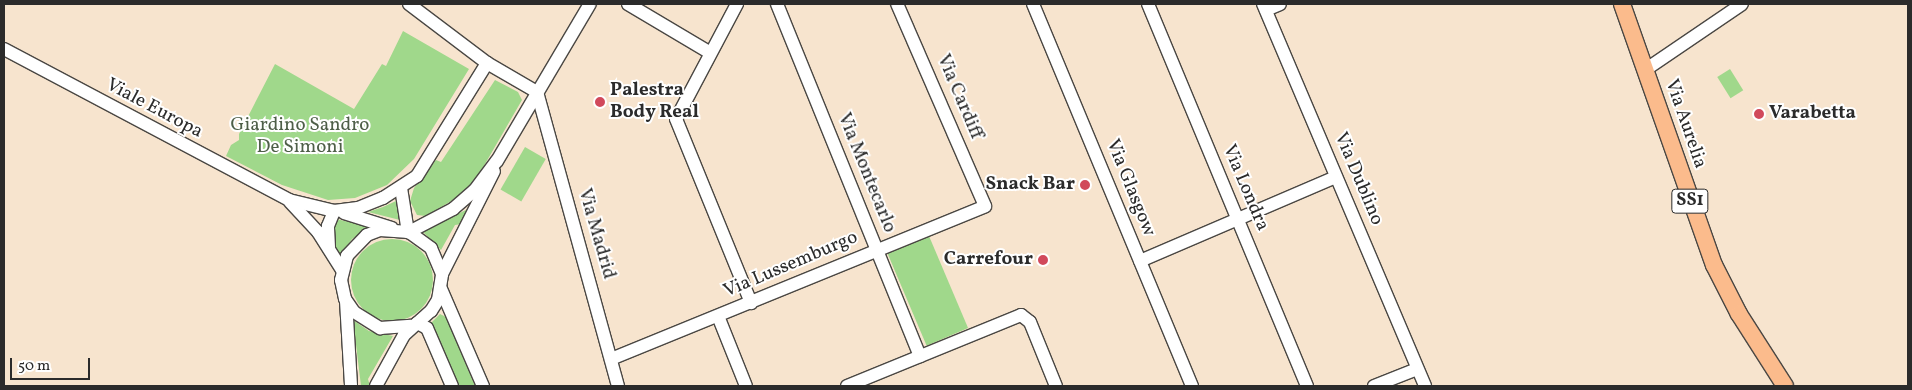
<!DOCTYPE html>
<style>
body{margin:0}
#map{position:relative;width:1912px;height:390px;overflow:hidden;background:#f7e4ce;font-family:Vollkorn,serif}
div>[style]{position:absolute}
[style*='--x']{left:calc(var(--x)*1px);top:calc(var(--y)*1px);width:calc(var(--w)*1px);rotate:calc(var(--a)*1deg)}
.green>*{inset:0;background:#a0d88b;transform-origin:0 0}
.round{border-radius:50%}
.roads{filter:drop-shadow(1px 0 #4a4743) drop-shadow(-1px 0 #4a4743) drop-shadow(0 1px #4a4743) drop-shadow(0 -1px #4a4743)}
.minor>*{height:12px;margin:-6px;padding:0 6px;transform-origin:6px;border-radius:6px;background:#fff}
.major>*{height:16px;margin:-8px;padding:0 8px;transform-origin:8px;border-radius:8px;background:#fbbb8c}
.dots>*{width:14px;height:14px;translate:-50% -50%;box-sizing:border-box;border:2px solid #fff;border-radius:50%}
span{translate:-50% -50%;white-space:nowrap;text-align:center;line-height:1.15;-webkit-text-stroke:4px #fff;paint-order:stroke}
.shield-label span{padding:1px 4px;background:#fff;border:1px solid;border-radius:4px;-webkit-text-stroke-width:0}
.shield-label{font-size:18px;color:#2b2b2b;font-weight:700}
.poi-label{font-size:19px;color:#2b2b2b;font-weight:700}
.left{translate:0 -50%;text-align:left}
.right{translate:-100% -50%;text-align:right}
.street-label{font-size:19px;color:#2b2b2b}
.park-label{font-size:19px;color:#4e5f48}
.frame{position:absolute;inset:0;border:5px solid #2b2b2b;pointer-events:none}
.scale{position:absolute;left:10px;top:358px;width:80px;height:22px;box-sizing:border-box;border:2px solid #2b2b2b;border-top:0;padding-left:6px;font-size:15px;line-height:18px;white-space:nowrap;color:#2b2b2b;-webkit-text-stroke:4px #fff;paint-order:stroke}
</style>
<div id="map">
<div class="green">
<i style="clip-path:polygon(403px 31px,469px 69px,414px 159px,387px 185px,355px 198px,328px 200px,282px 185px,226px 156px,231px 145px,239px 140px,239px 134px,275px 64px,354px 109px,382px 64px,386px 66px)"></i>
<i style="left:1730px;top:69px;width:25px;height:15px;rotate:58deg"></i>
<i style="clip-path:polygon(495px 80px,518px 92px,522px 100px,470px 190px,426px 216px,417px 215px,410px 201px,414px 188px,436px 160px,441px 162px)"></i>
<i style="left:525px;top:147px;width:24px;height:49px;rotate:30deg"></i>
<i style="clip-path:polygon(396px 201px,404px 221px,368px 212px,383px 207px)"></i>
<i style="clip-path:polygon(470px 208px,462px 224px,455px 225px,441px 250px,422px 231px)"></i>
<i style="clip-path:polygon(336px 219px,372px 227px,352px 239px,340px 257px,331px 236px)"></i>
<i style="left:929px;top:236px;width:100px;height:45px;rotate:67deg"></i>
<i class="round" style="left:351px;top:239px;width:82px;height:82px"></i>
<i style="clip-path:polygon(440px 314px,446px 317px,475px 386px,458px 386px,431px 323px)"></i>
<i style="clip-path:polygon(353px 320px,369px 331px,393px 336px,368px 379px,370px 386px,361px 386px)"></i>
</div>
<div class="roads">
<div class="minor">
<i style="--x:409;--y:4;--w:98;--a:37.1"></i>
<i style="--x:487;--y:63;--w:58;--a:30.1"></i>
<i style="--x:628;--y:4;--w:94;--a:30.7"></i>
<i style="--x:737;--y:4;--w:130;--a:117.9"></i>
<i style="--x:676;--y:119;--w:199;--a:67.8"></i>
<i style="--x:777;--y:4;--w:380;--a:67.9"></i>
<i style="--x:1033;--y:4;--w:414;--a:67.4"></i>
<i style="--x:1148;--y:4;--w:414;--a:67.4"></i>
<i style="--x:1263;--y:4;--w:415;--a:67"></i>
<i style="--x:1266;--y:10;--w:15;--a:-23"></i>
<i style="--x:4;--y:49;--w:323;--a:27.9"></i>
<i style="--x:289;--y:200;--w:46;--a:13.7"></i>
<i style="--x:334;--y:211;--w:24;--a:-7"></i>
<i style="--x:358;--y:208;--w:27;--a:-22"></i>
<i style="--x:383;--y:198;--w:40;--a:-32.9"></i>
<i style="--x:417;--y:176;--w:133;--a:-58.2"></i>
<i style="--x:1645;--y:70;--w:117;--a:-34.2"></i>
<i style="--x:537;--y:92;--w:305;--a:74.6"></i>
<i style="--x:401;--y:188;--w:45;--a:81"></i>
<i style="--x:290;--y:202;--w:41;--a:47"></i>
<i style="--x:318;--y:232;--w:45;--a:57.7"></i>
<i style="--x:344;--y:213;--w:50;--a:17.4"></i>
<i style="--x:409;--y:232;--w:50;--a:-27.6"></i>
<i style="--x:453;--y:209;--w:28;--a:-41"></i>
<i style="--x:474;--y:191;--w:38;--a:-53"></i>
<i style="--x:497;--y:161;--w:182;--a:-59.4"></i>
<i style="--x:329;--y:247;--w:21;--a:-93"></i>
<i style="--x:328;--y:226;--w:16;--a:-68"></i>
<i style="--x:1140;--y:261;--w:213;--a:-23.2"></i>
<i style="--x:442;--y:274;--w:115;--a:-63.2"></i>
<i style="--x:441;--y:289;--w:106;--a:66.6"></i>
<i style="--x:346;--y:301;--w:85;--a:86.6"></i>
<i style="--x:718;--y:316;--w:75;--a:68.2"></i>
<i style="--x:417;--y:323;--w:11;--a:27"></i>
<i style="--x:427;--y:328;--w:63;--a:66.7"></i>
<i style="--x:611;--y:359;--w:404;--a:-22.2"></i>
<i style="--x:985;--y:206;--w:220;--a:-113.5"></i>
<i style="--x:376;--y:386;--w:58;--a:-61.2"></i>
<i style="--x:404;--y:335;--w:36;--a:-42"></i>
<i style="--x:431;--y:311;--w:13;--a:-58"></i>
<i style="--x:438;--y:300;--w:26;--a:-81"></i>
<i style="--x:442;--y:274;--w:28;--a:-113"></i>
<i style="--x:431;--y:248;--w:27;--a:-144"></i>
<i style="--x:409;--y:232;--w:29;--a:-176"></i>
<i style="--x:380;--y:230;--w:14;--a:159"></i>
<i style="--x:367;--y:235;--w:29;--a:134"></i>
<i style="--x:347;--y:256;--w:25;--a:104"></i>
<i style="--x:341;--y:280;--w:19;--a:78"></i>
<i style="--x:345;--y:299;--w:16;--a:55"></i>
<i style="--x:354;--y:312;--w:31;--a:32"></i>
<i style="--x:380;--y:328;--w:31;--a:-4"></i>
<i style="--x:847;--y:386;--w:188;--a:-22.2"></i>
<i style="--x:1021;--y:315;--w:11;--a:38"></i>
<i style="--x:1030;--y:322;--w:69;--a:67.9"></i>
<i style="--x:1374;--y:386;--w:46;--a:-21.6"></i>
</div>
<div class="major">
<i style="--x:1622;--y:4;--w:277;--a:70.6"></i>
<i style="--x:1714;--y:265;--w:55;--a:63"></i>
<i style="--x:1739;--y:314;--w:85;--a:57.4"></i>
</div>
</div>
<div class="dots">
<i style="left:600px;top:102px;background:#d1495b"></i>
<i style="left:1759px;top:114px;background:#d1495b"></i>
<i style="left:1085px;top:185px;background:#d1495b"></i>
<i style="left:1043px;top:260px;background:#d1495b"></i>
</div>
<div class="shield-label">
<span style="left:1690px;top:201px">SS1</span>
</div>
<div class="poi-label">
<span class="left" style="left:610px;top:102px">Palestra<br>Body Real</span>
<span class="left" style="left:1769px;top:114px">Varabetta</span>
<span class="right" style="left:1075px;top:185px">Snack Bar</span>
<span class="right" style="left:1033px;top:260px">Carrefour</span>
</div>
<div class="street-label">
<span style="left:959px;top:97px;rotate:67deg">Via Cardiff</span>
<span style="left:154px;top:109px;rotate:28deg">Viale Europa</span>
<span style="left:1685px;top:124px;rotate:71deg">Via Aurelia</span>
<span style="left:866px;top:173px;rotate:68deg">Via Montecarlo</span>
<span style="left:1358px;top:179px;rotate:67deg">Via Dublino</span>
<span style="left:1130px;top:188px;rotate:68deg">Via Glasgow</span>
<span style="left:1245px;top:188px;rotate:67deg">Via Londra</span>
<span style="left:596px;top:234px;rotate:74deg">Via Madrid</span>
<span style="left:791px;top:265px;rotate:-23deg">Via Lussemburgo</span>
</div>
<div class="park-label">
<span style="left:300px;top:137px">Giardino Sandro<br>De Simoni</span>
</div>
<div class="frame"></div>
<div class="scale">50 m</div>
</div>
